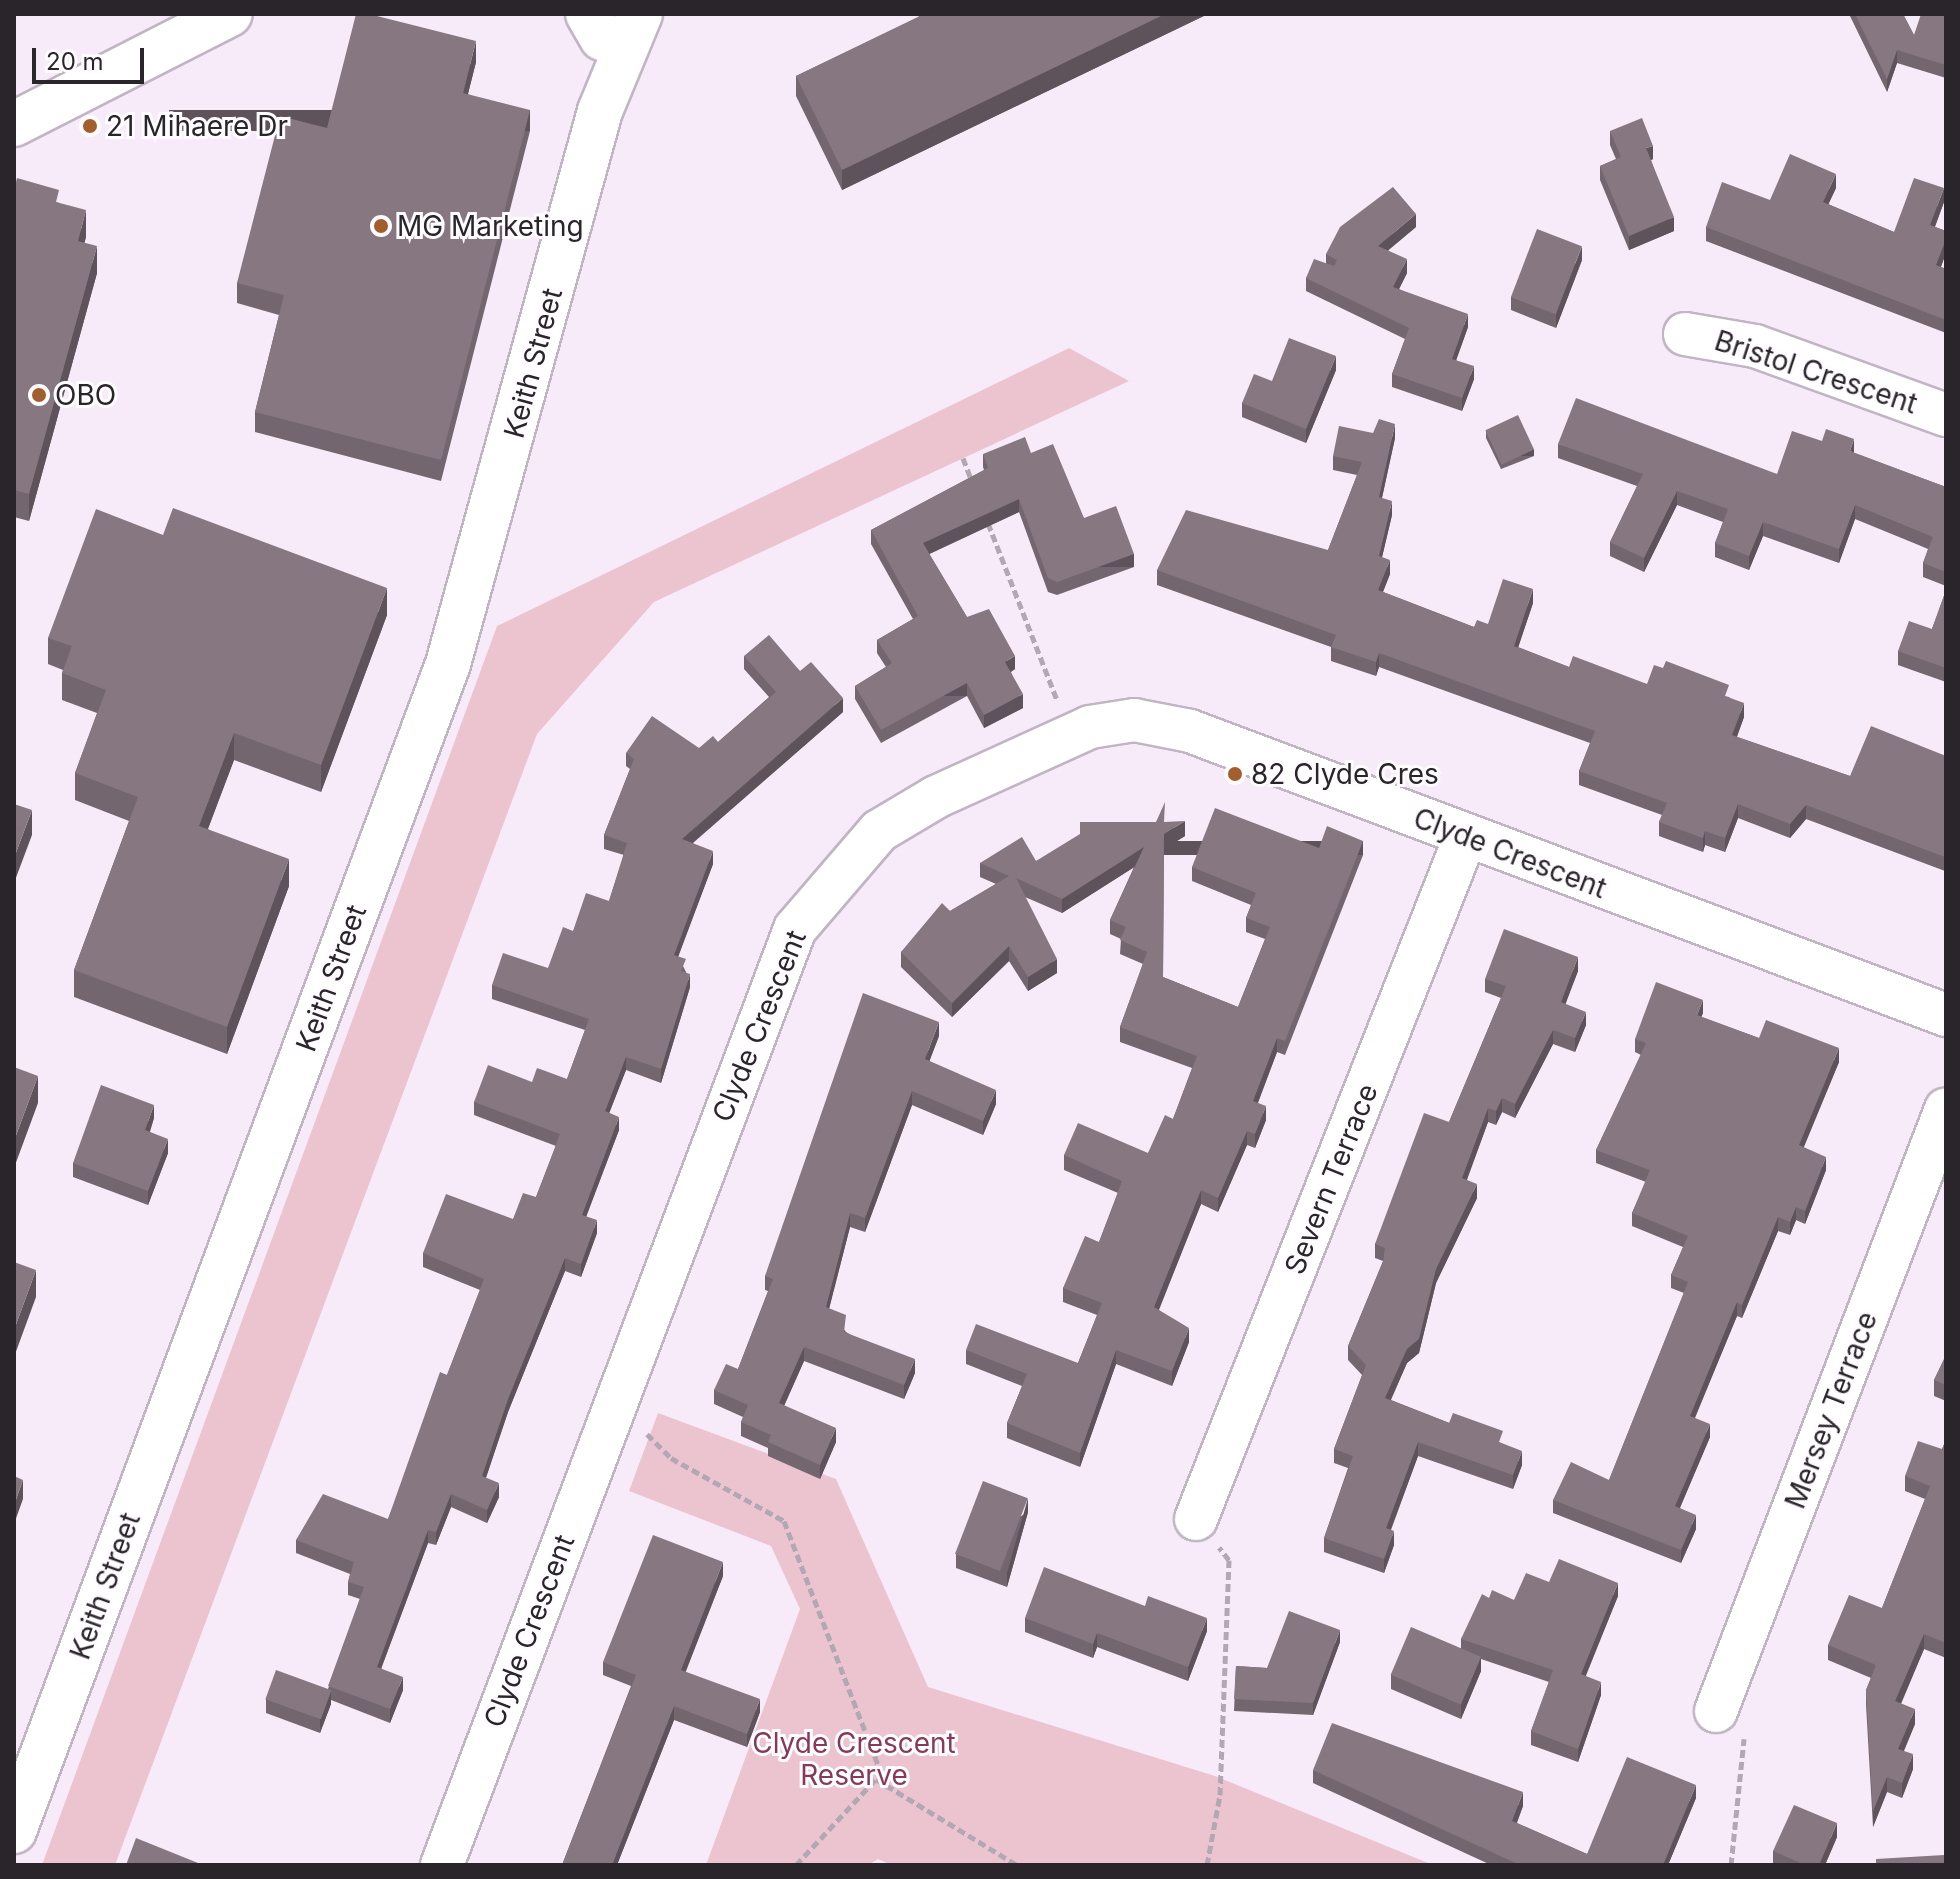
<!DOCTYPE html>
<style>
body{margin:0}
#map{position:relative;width:1960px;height:1879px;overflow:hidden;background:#f7ebfa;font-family:Inter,sans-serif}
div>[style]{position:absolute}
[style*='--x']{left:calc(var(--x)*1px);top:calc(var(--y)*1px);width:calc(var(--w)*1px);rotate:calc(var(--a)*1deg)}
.green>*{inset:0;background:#ecc4d0}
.path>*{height:5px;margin-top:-2.5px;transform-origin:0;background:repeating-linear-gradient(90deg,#b2a8b4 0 8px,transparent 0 12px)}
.roads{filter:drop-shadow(2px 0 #c1b5c4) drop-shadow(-2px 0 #c1b5c4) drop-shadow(0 2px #c1b5c4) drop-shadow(0 -2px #c1b5c4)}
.minor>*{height:42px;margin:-21px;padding:0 21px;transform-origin:21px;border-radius:21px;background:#fff}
.tertiary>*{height:44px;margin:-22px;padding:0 22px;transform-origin:22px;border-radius:22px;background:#fff}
.secondary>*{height:44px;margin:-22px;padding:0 22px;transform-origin:22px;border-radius:22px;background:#fff}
.wall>*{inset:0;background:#74666f}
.shaded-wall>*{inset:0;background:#5e535a;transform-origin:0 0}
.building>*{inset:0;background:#877781;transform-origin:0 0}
.dots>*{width:22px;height:22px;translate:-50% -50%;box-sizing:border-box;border:4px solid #fefcff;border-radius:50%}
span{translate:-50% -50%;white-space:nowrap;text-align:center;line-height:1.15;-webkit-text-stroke:6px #fefcff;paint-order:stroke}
.poi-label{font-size:28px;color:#2a252b}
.left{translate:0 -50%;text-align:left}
.street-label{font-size:28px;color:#2a252b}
.park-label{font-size:28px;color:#853b57}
.frame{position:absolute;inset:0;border:16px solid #2a252b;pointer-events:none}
.scale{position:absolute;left:32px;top:48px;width:112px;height:36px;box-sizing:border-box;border:4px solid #2a252b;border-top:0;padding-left:10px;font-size:24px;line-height:28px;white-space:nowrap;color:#2a252b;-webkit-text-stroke:6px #fefcff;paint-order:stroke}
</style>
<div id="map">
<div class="green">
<i style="clip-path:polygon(1069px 348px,1129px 381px,654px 602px,537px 734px,115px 1865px,42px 1865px,497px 626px)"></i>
<i style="clip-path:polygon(658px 1413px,836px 1479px,928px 1687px,1215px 1776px,1433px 1865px,891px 1865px,878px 1859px,868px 1865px,706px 1865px,800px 1609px,771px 1546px,629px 1491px)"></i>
</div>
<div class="path">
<i style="--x:963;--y:458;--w:28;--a:69"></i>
<i style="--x:988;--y:523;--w:190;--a:68.7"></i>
<i style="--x:647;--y:1434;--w:34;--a:45"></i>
<i style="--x:671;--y:1458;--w:129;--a:29.1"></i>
<i style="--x:784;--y:1521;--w:264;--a:68.9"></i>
<i style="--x:879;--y:1767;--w:12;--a:104"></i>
<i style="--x:796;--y:1865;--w:117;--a:-47.1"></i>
<i style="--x:876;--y:1779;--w:165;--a:31.4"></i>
<i style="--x:1207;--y:1865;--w:71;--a:-79.5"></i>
<i style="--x:1220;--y:1795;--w:235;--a:-87.8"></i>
<i style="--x:1229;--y:1560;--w:16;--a:-128"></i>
<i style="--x:1731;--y:1865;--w:127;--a:-84.1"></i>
</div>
<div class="roads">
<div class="minor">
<i style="--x:1685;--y:334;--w:71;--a:9.7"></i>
<i style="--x:1755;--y:346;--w:203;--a:19.9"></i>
<i style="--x:1196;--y:1519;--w:732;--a:-68.45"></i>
<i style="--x:1716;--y:1711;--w:644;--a:-69.09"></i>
<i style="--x:442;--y:1865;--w:1000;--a:-69.34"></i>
<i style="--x:795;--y:929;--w:129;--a:-49.4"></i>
<i style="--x:879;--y:831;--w:66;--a:-30.8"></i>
<i style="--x:936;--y:797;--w:169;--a:-24.4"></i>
<i style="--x:1090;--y:727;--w:45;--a:-9"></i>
<i style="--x:1134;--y:720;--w:57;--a:11.1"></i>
<i style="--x:1190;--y:731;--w:808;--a:20.59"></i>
</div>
<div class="tertiary">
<i style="--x:588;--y:14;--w:28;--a:60"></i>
<i style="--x:14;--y:1831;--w:1245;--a:-69.6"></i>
<i style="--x:448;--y:664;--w:574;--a:-74.63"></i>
<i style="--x:600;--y:111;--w:105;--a:-67.6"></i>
</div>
<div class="secondary">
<i style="--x:14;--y:124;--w:242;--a:-27"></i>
</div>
</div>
<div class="wall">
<i style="clip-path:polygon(918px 14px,1208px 14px,842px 190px,796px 96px,796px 76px,919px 17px)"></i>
<i style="clip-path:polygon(1849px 14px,1903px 14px,1914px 35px,1946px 14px,1946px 78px,1897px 63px,1887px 92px)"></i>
<i style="clip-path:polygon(476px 62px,468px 94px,530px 131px,441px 481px,255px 432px,255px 412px,279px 315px,237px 303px,237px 283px,327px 128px)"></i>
<i style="clip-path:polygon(1610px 131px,1653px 159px,1651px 160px,1674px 231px,1629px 250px,1600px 180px,1600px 166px,1616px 159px,1610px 145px)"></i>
<i style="clip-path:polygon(1836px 188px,1828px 204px,1894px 232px,1944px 202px,1935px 227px,1946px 231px,1946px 253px,1941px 267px,1946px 269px,1946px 333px,1706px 241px,1706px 227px,1770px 200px)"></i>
<i style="clip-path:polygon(14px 190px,59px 203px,86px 237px,84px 243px,97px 273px,29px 521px,14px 517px)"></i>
<i style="clip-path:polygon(1416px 227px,1388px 250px,1407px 273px,1399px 289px,1468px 327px,1456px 360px,1474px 379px,1462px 411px,1392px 387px,1392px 374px,1405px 339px,1306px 291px,1306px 278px,1326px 264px,1326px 254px)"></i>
<i style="clip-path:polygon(1582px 260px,1556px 328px,1511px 310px,1511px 297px)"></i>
<i style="clip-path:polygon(1336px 370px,1306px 443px,1242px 417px,1242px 403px,1272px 381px)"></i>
<i style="clip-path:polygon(1486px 431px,1534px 456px,1501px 469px,1486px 438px)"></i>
<i style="clip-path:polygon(1395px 438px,1382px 498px,1392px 515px,1382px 557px,1390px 574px,1383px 592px,1474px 627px,1488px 624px,1533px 603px,1518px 647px,1569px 667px,1647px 684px,1729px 697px,1744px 717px,1737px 737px,1850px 776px,1946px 756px,1945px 871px,1806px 819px,1790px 838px,1738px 818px,1725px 852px,1705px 845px,1703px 852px,1659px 836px,1659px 822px,1662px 815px,1579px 785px,1579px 771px,1590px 743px,1379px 667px,1376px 676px,1331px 661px,1331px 647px,1157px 585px,1157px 570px,1328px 550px,1357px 475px,1333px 470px,1333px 456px)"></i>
<i style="clip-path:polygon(1558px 444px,1777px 474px,1854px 453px,1946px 487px,1946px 586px,1923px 577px,1923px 563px,1928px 549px,1855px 519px,1839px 563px,1763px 536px,1749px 570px,1715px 557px,1715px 543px,1723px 522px,1677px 505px,1644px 572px,1610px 556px,1610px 542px,1637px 486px,1558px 458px)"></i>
<i style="clip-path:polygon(1031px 453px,1084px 518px,1134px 567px,1057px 595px,1048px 592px,1019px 512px,929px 554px,967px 617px,1015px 669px,1011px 672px,1023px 708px,984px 728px,967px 696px,881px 743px,855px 699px,855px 686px,886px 667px,877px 653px,877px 640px,913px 619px,871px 544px,871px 530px,984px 470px,983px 467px,983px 454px)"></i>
<i style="clip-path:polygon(163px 535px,387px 615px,321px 792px,234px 760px,208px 829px,289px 886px,227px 1054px,74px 997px,74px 970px,129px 821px,75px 800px,75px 773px,97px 713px,62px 700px,62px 673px,63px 670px,48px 664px,48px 638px)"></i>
<i style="clip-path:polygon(1946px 590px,1946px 682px,1898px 665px,1898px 651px,1932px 629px)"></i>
<i style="clip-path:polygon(744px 656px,800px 671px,843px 712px,693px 843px,713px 864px,678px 956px,686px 972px,690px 987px,661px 1083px,626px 1070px,609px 1113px,619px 1130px,586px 1216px,597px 1233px,581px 1277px,565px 1271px,508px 1412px,486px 1478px,499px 1497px,487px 1523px,451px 1507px,436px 1545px,428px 1543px,381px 1668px,403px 1690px,390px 1723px,331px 1700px,331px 1704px,320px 1733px,266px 1713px,266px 1699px,328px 1689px,360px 1599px,348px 1595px,348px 1582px,350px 1574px,296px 1553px,296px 1540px,388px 1519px,447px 1375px,480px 1290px,423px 1267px,423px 1253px,513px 1219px,536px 1197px,556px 1146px,474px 1115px,474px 1102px,532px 1082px,567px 1079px,585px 1030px,492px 999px,492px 985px,548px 968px,573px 931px,609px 901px,624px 855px,604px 849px,604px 835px,630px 769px,626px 766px,626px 753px,699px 748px,718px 742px,769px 697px,744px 669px)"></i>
<i style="clip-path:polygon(1165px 822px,1185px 836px,1164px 849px,1163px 977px,1238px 1007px,1265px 939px,1246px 932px,1246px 918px,1251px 905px,1192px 881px,1192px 867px,1319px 848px,1363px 855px,1285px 1055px,1277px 1052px,1258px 1103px,1266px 1120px,1255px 1148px,1247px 1145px,1218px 1212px,1201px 1204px,1159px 1310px,1189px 1342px,1172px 1386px,1116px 1364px,1080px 1467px,1007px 1438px,1007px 1423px,1022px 1386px,966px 1364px,966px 1350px,1078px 1363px,1097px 1315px,1063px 1302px,1063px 1288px,1099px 1242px,1118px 1193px,1064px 1170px,1064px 1155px,1148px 1153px,1173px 1119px,1192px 1068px,1120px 1042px,1120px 1027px,1143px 964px,1120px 954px,1121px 939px,1110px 934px,1110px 920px,1134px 867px,1062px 913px,1025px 897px,1057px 973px,1028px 991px,1009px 961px,952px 1017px,901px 967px,901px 952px,950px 911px,996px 884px,980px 877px,980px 863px,1036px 861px)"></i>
<i style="clip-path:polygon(1578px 971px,1565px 1004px,1586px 1025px,1575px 1052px,1553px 1044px,1515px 1118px,1502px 1112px,1496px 1125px,1488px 1122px,1467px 1180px,1477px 1198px,1436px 1283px,1419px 1353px,1407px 1363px,1391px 1400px,1503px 1444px,1522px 1465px,1513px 1489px,1418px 1456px,1391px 1530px,1394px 1545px,1384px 1573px,1324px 1552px,1324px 1538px,1348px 1468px,1334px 1463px,1334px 1449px,1362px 1375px,1348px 1360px,1348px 1346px,1383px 1261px,1375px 1258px,1375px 1244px,1449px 1122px,1501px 998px,1485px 992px,1485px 979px)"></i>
<i style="clip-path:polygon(1703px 1013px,1701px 1017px,1759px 1038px,1839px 1062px,1803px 1147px,1826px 1170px,1805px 1224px,1796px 1220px,1790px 1235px,1778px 1231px,1742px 1318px,1737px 1316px,1695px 1418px,1710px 1437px,1680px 1508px,1696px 1529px,1681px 1563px,1553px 1513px,1553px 1500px,1609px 1480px,1684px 1293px,1671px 1288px,1671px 1275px,1683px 1247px,1632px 1226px,1632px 1213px,1646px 1182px,1596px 1163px,1596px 1150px,1641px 1055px,1635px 1052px,1635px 1039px)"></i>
<i style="clip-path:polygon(939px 1036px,929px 1061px,996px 1104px,983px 1135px,912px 1105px,865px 1232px,850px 1227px,829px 1308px,846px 1332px,915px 1373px,904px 1399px,804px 1361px,784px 1406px,836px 1442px,820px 1479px,768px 1456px,768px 1448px,741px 1436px,741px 1422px,743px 1417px,714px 1404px,714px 1390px,738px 1369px,768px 1291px,765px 1290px,765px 1276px)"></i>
<i style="clip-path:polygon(154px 1118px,150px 1132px,168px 1153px,148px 1205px,73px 1177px,73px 1163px)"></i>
<i style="clip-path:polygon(1946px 1355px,1946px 1401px,1934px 1396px,1934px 1380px)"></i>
<i style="clip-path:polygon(1946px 1440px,1946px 1658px,1924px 1649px,1901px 1704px,1915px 1724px,1904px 1751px,1913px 1769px,1902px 1798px,1887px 1792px,1873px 1827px,1866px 1705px,1866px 1690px,1871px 1678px,1828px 1660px,1828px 1645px,1882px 1608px,1925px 1499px,1905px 1491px,1905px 1476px,1942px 1449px)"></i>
<i style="clip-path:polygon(1028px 1512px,1007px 1587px,956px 1568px,956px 1554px)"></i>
<i style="clip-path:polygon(723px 1576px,685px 1672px,760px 1712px,747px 1747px,674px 1720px,617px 1865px,562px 1865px,631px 1686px,603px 1675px,603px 1662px)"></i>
<i style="clip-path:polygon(1549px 1582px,1618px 1596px,1585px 1676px,1601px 1695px,1578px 1762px,1531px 1745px,1531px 1731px,1549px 1682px,1481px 1659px,1481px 1671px,1461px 1719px,1391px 1689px,1391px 1675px,1461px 1648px,1461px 1639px,1489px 1598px,1514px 1600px)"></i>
<i style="clip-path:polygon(1025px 1618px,1207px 1631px,1188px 1681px,1097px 1647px,1093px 1658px,1025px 1632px)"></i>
<i style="clip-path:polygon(1340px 1642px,1313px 1715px,1234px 1711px,1236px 1666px,1267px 1668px)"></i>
<i style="clip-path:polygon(1313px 1770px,1523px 1806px,1517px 1823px,1587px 1854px,1696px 1798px,1668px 1865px,1491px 1865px,1313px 1783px)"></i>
<i style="clip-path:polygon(1837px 1837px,1825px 1865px,1773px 1865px,1773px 1851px)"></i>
</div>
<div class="shaded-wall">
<i style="clip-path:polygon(1165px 14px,1208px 14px,842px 190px,842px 170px)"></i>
<i style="clip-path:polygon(476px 41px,476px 62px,463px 113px,463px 93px)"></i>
<i style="clip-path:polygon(1897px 50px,1897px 63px,1887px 92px,1887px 79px)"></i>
<i style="left:530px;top:110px;width:21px;height:361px;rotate:90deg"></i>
<i style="clip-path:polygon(1653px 146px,1653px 159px,1646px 162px,1646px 148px)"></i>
<i style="clip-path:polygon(1836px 174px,1836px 188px,1823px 216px,1823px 202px)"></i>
<i style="clip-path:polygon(1944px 188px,1944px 202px,1930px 239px,1930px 225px)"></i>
<i style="clip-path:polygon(86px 210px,86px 237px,78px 268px,78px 241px)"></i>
<i style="clip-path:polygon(1416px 214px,1416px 227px,1378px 259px,1378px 246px)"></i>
<i style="clip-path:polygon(1674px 217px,1674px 231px,1629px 250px,1629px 236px)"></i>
<i style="clip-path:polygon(1946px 239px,1946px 253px,1936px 279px,1936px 265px)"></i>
<i style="clip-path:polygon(97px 246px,97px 273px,29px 521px,29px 494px)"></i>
<i style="clip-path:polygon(1582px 246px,1582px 260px,1556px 328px,1556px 314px)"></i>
<i style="clip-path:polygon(1407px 259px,1407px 273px,1393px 301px,1393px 287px)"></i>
<i style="clip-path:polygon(1468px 314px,1468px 327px,1452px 372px,1452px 359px)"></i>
<i style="clip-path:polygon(1336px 356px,1336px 370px,1306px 443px,1306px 429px)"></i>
<i style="clip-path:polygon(1474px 366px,1474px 379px,1462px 411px,1462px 398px)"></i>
<i style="clip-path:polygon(1395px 424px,1395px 438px,1379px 511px,1379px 497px)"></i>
<i style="clip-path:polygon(1854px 439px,1854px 453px,1850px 451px)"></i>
<i style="left:1534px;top:449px;width:7px;height:35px;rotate:90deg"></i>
<i style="clip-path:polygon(1677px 491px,1677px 505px,1644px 572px,1644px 558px)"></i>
<i style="clip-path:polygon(1019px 499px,1019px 512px,923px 557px,923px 543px)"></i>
<i style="clip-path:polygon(1392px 501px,1392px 515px,1379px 570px,1379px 556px)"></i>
<i style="clip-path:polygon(1855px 505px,1855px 519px,1839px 563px,1839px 549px)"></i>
<i style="clip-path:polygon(1763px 522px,1763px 536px,1749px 570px,1749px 556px)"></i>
<i style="left:1134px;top:554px;width:13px;height:82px;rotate:90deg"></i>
<i style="clip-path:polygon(1390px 560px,1390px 574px,1378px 604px,1378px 590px)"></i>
<i style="clip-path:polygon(387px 588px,387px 615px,321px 792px,321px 765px)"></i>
<i style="clip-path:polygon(1533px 589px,1533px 603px,1514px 660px,1514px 646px)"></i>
<i style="clip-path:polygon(1379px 653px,1379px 667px,1376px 676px,1376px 662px)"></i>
<i style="clip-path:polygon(1015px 656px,1015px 669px,1005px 675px,1005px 662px)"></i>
<i style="left:967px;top:683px;width:13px;height:98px;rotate:90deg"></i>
<i style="clip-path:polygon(1023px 694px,1023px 708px,984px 728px,984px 715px)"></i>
<i style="clip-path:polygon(843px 698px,843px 712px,682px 852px,682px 839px)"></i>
<i style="clip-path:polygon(1744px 703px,1744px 717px,1732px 749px,1732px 735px)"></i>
<i style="clip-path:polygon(234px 733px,234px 760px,199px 852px,199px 826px)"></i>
<i style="clip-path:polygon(1738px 804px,1738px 818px,1725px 852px,1725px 838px)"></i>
<i style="clip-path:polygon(1806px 805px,1806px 819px,1790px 838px,1790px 824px)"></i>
<i style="clip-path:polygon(32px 810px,32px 835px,14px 883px,14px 858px)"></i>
<i style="clip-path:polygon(1185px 821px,1185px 836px,1164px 849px,1164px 834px)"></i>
<i style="clip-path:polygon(1705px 831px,1705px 845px,1703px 852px,1703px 838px)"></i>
<i style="left:1363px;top:841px;width:14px;height:215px;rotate:90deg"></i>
<i style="clip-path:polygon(1144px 847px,1144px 861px,1062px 913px,1062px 899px)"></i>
<i style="clip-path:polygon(713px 851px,713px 864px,674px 968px,674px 955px)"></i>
<i style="clip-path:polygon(289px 859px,289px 886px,227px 1054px,227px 1027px)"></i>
<i style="clip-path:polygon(1009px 946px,1009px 961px,952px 1017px,952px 1003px)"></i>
<i style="clip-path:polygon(1578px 957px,1578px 971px,1561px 1016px,1561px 1002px)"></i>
<i style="clip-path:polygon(1057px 959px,1057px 973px,1028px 991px,1028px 977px)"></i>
<i style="clip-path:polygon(690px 974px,690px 987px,661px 1083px,661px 1069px)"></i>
<i style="clip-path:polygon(1703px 1000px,1703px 1013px,1697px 1028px,1697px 1015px)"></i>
<i style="clip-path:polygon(1586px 1012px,1586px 1025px,1575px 1052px,1575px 1038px)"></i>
<i style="clip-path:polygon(939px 1022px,939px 1036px,925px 1073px,925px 1059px)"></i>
<i style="clip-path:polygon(1553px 1030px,1553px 1044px,1515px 1118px,1515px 1104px)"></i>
<i style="clip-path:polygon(1277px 1038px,1277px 1052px,1253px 1115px,1253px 1101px)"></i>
<i style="clip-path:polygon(1839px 1048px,1839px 1062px,1799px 1159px,1799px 1145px)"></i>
<i style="clip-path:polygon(626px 1057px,626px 1070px,605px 1124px,605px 1111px)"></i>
<i style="clip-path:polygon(38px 1076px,38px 1103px,14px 1168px,14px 1141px)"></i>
<i style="clip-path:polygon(996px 1090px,996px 1104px,983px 1135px,983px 1121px)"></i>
<i style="clip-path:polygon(912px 1091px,912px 1105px,865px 1232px,865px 1218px)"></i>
<i style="clip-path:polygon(1502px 1098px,1502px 1112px,1496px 1125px,1496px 1111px)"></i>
<i style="clip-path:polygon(154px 1105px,154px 1118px,145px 1144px,145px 1130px)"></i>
<i style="clip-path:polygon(1266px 1106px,1266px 1120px,1255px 1148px,1255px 1134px)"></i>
<i style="clip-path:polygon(1488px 1108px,1488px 1122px,1462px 1192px,1462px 1178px)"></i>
<i style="clip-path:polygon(619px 1117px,619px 1130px,582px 1228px,582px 1215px)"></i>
<i style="clip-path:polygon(1247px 1131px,1247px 1145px,1218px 1212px,1218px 1198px)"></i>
<i style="clip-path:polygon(168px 1139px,168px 1153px,148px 1205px,148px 1191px)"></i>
<i style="clip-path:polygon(1826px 1157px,1826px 1170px,1805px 1224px,1805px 1211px)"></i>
<i style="clip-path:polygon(1477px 1184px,1477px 1198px,1436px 1283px,1419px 1353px,1407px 1363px,1385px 1412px,1385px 1398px,1436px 1269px)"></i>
<i style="clip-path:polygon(1201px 1190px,1201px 1204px,1154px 1321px,1154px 1307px)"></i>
<i style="clip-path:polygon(1796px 1207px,1796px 1220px,1790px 1235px,1790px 1222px)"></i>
<i style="clip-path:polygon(850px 1213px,850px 1227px,826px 1321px,826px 1307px)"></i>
<i style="clip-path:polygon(1778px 1217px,1778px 1231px,1742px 1318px,1742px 1305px)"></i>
<i style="clip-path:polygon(597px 1220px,597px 1233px,581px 1277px,581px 1264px)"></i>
<i style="clip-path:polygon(565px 1258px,565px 1271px,508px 1412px,482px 1489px,482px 1476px,508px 1399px)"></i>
<i style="clip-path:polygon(36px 1270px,36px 1297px,14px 1357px,14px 1330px)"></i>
<i style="clip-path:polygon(1737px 1302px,1737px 1316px,1690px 1429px,1690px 1416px)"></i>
<i style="clip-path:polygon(1189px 1328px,1189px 1342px,1172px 1386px,1172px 1371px)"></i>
<i style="clip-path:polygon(804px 1347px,804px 1361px,779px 1417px,779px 1403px)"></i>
<i style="clip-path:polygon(1116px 1350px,1116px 1364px,1080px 1467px,1080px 1453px)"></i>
<i style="clip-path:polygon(915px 1359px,915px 1373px,904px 1399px,904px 1385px)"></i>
<i style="clip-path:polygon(1710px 1424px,1710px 1437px,1675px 1519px,1675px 1506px)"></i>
<i style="clip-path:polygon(836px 1428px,836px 1442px,820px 1479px,820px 1465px)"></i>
<i style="clip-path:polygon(1418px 1442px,1418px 1456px,1386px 1542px,1386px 1528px)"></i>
<i style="clip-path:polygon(1522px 1451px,1522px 1465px,1513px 1489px,1513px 1475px)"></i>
<i style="clip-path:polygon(23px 1480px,23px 1499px,14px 1524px,14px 1505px)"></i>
<i style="clip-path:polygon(499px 1483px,499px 1497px,487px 1523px,487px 1510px)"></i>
<i style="clip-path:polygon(451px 1494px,451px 1507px,436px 1545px,436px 1532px)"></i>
<i style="clip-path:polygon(1028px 1498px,1028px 1512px,1007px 1587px,1007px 1573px)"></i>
<i style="clip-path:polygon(1696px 1515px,1696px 1529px,1681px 1563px,1681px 1550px)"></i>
<i style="clip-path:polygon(428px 1530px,428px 1543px,377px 1680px,377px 1667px)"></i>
<i style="clip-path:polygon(1394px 1531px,1394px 1545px,1384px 1573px,1384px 1559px)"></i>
<i style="clip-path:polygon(723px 1562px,723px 1576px,681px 1684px,681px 1670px)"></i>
<i style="clip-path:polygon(1618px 1583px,1618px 1596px,1581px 1688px,1581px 1674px)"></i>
<i style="clip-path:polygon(1207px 1618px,1207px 1631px,1188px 1681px,1188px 1667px)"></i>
<i style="clip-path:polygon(1340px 1630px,1340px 1642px,1313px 1715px,1313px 1703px)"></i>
<i style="clip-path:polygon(1097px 1633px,1097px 1647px,1093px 1658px,1093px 1644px)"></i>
<i style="clip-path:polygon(1924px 1634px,1924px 1649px,1895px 1717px,1895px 1701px)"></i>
<i style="clip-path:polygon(1481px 1657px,1481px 1671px,1461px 1719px,1461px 1705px)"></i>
<i style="clip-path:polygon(403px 1677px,403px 1690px,390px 1723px,390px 1709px)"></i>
<i style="clip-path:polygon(1601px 1682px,1601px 1695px,1578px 1762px,1578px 1749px)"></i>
<i style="clip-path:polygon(331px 1690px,331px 1704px,320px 1733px,320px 1719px)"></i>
<i style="clip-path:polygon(760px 1699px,760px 1712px,747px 1747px,747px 1734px)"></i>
<i style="clip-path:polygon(674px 1706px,674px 1720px,617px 1865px,612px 1865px)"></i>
<i style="clip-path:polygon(1915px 1709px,1915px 1724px,1898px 1764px,1898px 1749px)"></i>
<i style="clip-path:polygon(1913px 1754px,1913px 1769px,1902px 1798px,1902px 1783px)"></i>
<i style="clip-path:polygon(1887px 1777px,1887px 1792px,1873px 1827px,1873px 1811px)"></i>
<i style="clip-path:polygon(1696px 1785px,1696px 1798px,1668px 1865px,1663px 1865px)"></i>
<i style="clip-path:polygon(1523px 1792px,1523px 1806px,1512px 1834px,1512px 1821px)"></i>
<i style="clip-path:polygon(1837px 1823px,1837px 1837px,1825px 1865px,1819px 1865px)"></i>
</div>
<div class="building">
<i style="clip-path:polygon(356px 14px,369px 14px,476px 41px,463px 93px,530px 110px,441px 460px,255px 412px,284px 295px,237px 283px,280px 116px,327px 128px)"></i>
<i style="clip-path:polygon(924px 14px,1165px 14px,842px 170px,796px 76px)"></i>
<i style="clip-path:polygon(1855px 14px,1903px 14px,1914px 35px,1921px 14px,1946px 14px,1946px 65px,1897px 50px,1887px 79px)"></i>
<i style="clip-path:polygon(1642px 118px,1653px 146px,1646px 148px,1674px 217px,1629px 236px,1600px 166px,1621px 157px,1610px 131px)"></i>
<i style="clip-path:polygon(1790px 154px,1836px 174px,1823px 202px,1894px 232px,1914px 178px,1944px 188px,1930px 225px,1946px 231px,1946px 239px,1936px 265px,1946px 269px,1946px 320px,1706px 227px,1722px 182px,1770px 200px)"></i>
<i style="clip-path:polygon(17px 178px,59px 190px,56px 202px,86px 210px,78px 241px,97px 246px,29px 494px,14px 490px,14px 190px)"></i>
<i style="clip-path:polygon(1393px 187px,1416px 214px,1378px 246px,1407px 259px,1393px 287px,1468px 314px,1452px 359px,1474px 366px,1462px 398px,1392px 374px,1409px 328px,1306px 278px,1314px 259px,1334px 266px,1337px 260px,1326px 254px,1340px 227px)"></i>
<i style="left:1537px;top:229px;width:48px;height:73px;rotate:21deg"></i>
<i style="clip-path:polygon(1289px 338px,1336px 356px,1306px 429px,1242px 403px,1254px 374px,1272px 381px)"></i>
<i style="clip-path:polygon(1576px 398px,1777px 474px,1792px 431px,1822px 441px,1826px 429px,1854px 439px,1850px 451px,1946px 487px,1946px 572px,1923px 563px,1933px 537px,1855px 505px,1839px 549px,1763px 522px,1749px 556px,1715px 543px,1728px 509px,1677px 491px,1644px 558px,1610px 542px,1643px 474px,1558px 444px)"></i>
<i style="left:1518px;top:415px;width:38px;height:36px;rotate:65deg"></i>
<i style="clip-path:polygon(1379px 419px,1395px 424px,1379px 497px,1392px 501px,1379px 556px,1390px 560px,1378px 590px,1474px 627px,1477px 620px,1488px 624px,1503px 579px,1533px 589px,1514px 646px,1569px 667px,1573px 656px,1647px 684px,1654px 665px,1663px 668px,1666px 661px,1729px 685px,1725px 696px,1744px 703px,1732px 735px,1850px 776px,1871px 726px,1946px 756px,1945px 857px,1806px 805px,1790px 824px,1738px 804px,1725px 838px,1705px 831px,1703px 838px,1659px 822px,1667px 803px,1579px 771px,1595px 731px,1379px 653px,1376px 662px,1331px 647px,1336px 635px,1157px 570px,1186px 510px,1328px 550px,1362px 462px,1333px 456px,1339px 426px,1373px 433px)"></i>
<i style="clip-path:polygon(1025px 437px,1031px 453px,1053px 444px,1084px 518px,1116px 506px,1134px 554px,1057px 582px,1048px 578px,1019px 499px,923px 543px,967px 617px,989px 609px,1015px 656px,1005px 662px,1023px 694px,984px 715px,967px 683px,881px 730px,855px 686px,892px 663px,877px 640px,918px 616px,871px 530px,988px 468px,983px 454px)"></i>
<i style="clip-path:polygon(173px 508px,387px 588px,321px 765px,234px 733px,199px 826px,289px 859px,227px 1027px,74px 970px,138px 797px,75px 773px,106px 690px,62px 673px,72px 646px,48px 638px,96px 509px,163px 535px)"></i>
<i style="clip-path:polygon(1946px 590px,1946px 668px,1898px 651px,1909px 621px,1932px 629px)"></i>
<i style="clip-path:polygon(769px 635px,800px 671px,811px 662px,843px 698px,682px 839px,713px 851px,674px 955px,686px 959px,681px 971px,690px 974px,661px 1069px,626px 1057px,605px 1111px,619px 1117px,582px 1215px,597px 1220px,581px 1264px,565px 1258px,508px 1399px,482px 1476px,499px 1483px,487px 1510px,451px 1494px,436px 1532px,428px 1530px,377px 1667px,403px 1677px,390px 1709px,328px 1686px,364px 1587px,348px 1582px,354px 1562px,296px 1540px,323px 1494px,388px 1519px,440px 1372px,447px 1375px,484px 1279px,423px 1253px,446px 1194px,513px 1219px,523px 1193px,536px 1197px,560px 1134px,474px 1102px,488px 1065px,532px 1082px,537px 1068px,567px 1079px,589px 1019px,492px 985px,503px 953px,548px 968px,563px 927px,573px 931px,586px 893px,609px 901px,627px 843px,604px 835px,634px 759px,626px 753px,652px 716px,699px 748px,713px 736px,718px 742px,776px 692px,744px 656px)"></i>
<i style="clip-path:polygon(1165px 802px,1164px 822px,1185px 821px,1164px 834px,1163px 977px,1238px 1007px,1270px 927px,1246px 918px,1256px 893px,1192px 867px,1215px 808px,1319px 848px,1327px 826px,1363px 841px,1285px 1041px,1277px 1038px,1253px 1101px,1266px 1106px,1255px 1134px,1247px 1131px,1218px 1198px,1201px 1190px,1154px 1307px,1189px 1328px,1172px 1371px,1116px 1350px,1080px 1453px,1007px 1423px,1027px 1374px,966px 1350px,976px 1324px,1078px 1363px,1102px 1303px,1063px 1288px,1085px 1236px,1099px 1242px,1122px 1181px,1064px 1155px,1078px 1123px,1148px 1153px,1165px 1115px,1173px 1119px,1197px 1056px,1120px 1027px,1147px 952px,1120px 940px,1126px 927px,1110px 920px,1144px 847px,1062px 899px,1016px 878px,1057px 959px,1028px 977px,1009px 946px,952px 1003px,901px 952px,942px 903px,950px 911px,1009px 876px,980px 863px,1022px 837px,1036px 861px,1080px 834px,1080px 822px,1156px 822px)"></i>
<i style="clip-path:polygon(14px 804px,32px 810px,14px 858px)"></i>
<i style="clip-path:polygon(1504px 929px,1578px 957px,1561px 1002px,1586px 1012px,1575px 1038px,1553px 1030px,1515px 1104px,1502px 1098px,1496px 1111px,1488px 1108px,1462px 1178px,1477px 1184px,1436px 1269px,1419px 1339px,1407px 1349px,1385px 1398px,1449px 1423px,1453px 1413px,1503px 1431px,1499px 1442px,1522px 1451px,1513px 1475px,1418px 1442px,1386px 1528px,1394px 1531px,1384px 1559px,1324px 1538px,1353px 1456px,1334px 1449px,1366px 1365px,1348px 1346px,1383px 1262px,1385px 1248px,1375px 1244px,1424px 1113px,1449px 1122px,1506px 986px,1485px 979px)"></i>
<i style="clip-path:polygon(1656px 982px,1703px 1000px,1697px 1015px,1759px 1038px,1766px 1020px,1839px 1048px,1799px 1145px,1826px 1157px,1805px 1211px,1796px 1207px,1790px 1222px,1778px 1217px,1742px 1305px,1737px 1302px,1690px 1416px,1710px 1424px,1675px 1506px,1696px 1515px,1681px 1550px,1553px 1500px,1571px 1462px,1609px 1480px,1688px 1282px,1671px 1275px,1688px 1236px,1632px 1213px,1650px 1170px,1596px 1150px,1646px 1043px,1635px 1039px)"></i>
<i style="clip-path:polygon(863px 993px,939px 1022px,925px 1059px,996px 1090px,983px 1121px,912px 1091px,865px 1218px,850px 1213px,826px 1307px,846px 1315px,844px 1332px,915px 1359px,904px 1385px,804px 1347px,779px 1403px,836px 1428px,820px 1465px,768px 1442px,771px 1435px,741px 1422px,748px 1405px,714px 1390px,726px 1364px,738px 1369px,773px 1279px,765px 1276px)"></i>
<i style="clip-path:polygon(14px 1067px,38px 1076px,14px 1141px)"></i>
<i style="clip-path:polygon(101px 1085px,154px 1105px,145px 1130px,168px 1139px,148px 1191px,73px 1163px)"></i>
<i style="clip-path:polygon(14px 1262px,36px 1270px,14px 1330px)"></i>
<i style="clip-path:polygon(1946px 1355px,1946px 1385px,1934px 1380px)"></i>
<i style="clip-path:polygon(1946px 1440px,1946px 1643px,1924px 1634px,1895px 1701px,1915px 1709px,1898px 1749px,1913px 1754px,1902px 1783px,1887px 1777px,1873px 1811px,1866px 1690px,1876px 1665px,1828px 1645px,1849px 1595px,1882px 1608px,1930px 1486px,1905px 1476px,1918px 1441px,1942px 1449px)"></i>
<i style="clip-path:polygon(14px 1476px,23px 1480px,14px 1505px)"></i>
<i style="left:983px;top:1481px;width:48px;height:78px;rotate:21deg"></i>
<i style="clip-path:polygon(653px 1535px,723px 1562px,681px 1670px,760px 1699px,747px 1734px,674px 1706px,612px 1865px,562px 1865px,636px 1675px,603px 1662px)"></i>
<i style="clip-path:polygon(1559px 1559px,1618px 1583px,1581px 1674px,1601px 1682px,1578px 1749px,1531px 1731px,1553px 1670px,1461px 1639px,1482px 1594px,1489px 1598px,1492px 1590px,1514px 1600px,1526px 1573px,1549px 1582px)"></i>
<i style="clip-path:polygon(1044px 1567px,1145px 1606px,1148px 1596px,1207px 1618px,1188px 1667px,1097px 1633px,1093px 1644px,1025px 1618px)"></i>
<i style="clip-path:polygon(1289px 1611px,1340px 1630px,1313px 1703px,1234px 1699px,1236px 1666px,1267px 1668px)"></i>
<i style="left:1411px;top:1627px;width:76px;height:52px;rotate:23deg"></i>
<i style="left:276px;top:1670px;width:59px;height:31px;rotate:20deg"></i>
<i style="clip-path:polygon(1332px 1723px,1523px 1792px,1512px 1821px,1587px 1854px,1627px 1757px,1696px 1785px,1663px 1865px,1520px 1865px,1313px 1770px)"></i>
<i style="clip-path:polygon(1794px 1805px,1837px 1823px,1819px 1865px,1805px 1865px,1773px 1851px)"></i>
<i style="clip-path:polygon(136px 1838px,203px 1865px,126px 1865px)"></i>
<i style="clip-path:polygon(1944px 1855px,1945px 1865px,1876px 1865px,1876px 1859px)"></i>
</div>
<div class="dots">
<i style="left:90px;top:126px;background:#a25f2d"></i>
<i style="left:381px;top:226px;background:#a25f2d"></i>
<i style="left:39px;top:395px;background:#a25f2d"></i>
<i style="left:1235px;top:774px;background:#a25f2d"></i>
</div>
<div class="poi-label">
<span class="left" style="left:106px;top:126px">21 Mihaere Dr</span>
<span class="left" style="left:397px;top:226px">MG Marketing</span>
<span class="left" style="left:55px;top:395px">OBO</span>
<span class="left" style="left:1251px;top:774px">82 Clyde Cres</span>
</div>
<div class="street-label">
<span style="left:533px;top:363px;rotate:-75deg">Keith Street</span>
<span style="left:1816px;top:372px;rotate:18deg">Bristol Crescent</span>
<span style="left:1510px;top:853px;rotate:21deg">Clyde Crescent</span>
<span style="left:331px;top:978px;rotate:-70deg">Keith Street</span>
<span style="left:759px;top:1026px;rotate:-68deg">Clyde Crescent</span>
<span style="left:1331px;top:1179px;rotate:-68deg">Severn Terrace</span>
<span style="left:1831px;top:1410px;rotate:-69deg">Mersey Terrace</span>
<span style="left:105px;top:1586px;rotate:-70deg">Keith Street</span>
<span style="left:529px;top:1631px;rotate:-69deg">Clyde Crescent</span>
</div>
<div class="park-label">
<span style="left:854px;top:1759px">Clyde Crescent<br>Reserve</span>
</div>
<div class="frame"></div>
<div class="scale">20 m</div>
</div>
